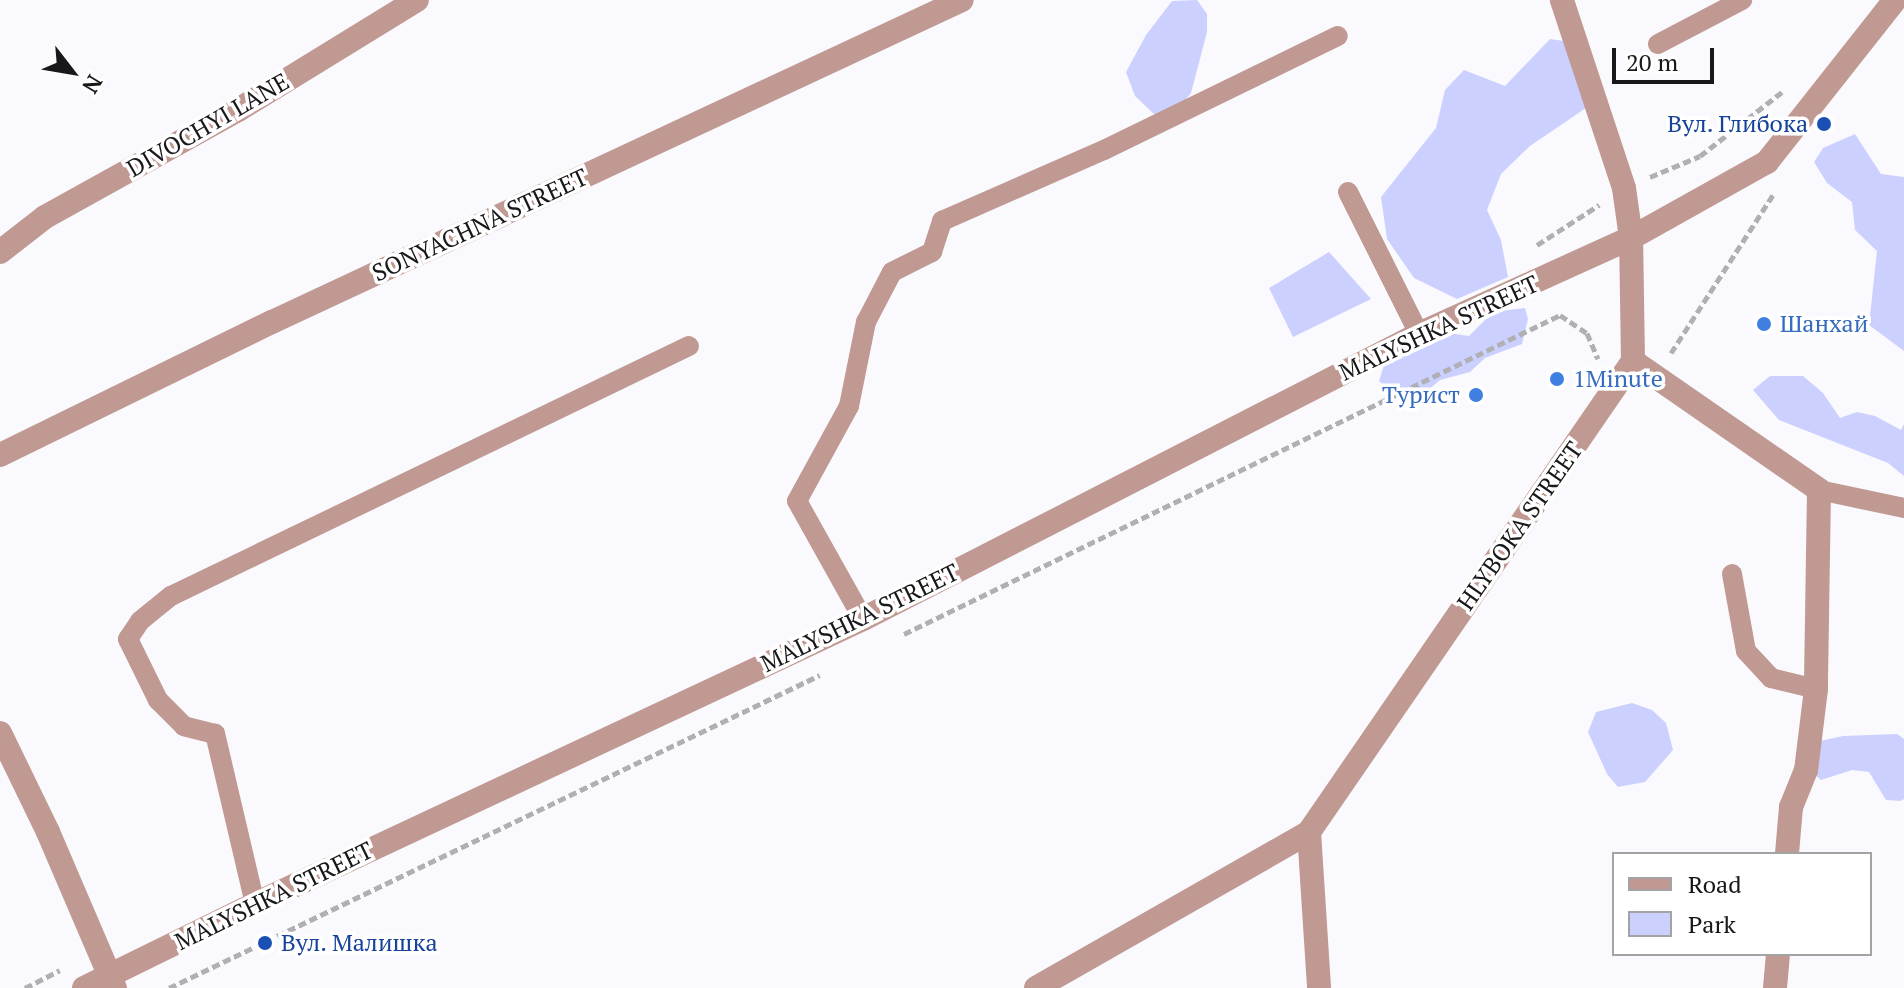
<!DOCTYPE html>
<meta charset="utf-8">
<style>
body{margin:0}
#map{position:relative;width:1904px;height:988px;overflow:hidden;background:#fafafe;font-family:"PT Serif",serif}
div>[style]{position:absolute}
[style*='--x']{left:calc(var(--x)*1px);top:calc(var(--y)*1px);width:calc(var(--w)*1px);rotate:calc(var(--a)*1deg)}
.green>*{inset:0;background:#ccd0ff}
.path>*{height:5px;margin-top:-2.5px;transform-origin:0;background:repeating-linear-gradient(90deg,#b0b0b4 0 8px,transparent 0 12px)}
.lane>*{height:20px;margin:-10px;padding:0 10px;transform-origin:10px;border-radius:10px;background:#c09992}
.street>*{height:24px;margin:-12px;padding:0 12px;transform-origin:12px;border-radius:12px;background:#c09992}
.dots>*{width:22px;height:22px;translate:-50% -50%;box-sizing:border-box;border:4px solid #fff;border-radius:50%}
span{translate:-50% -50%;white-space:nowrap;text-align:center;line-height:1.15;-webkit-text-stroke:7px #fff;paint-order:stroke}
.transit-label{font-size:24px;color:#164399}
.right{translate:-100% -50%;text-align:right}
.left{translate:0 -50%;text-align:left}
.street-label{font-size:24px;color:#18181a}
.shop-label{font-size:24px;color:#366cbe}
.legend{position:absolute;left:1612px;top:852px;width:260px;height:104px;box-sizing:border-box;background:#fff;border:2px solid #a3a3a3;margin:0;padding:10px 14px;list-style:none;font-size:24px;color:#18181a}
.legend li{display:flex;align-items:center;gap:16px;height:40px}
.legend b{width:40px;border:2px solid #a3a3a3}
.north{position:absolute;left:32px;top:32px;width:80px;height:80px;-webkit-text-stroke:6px #fff;paint-order:stroke;rotate:121deg;font-size:22px;font-weight:700;line-height:32px;text-align:center;color:#18181a}
.north::after{content:'';display:block;margin:auto;width:28px;height:36px;background:#18181a;clip-path:polygon(50% 0,100% 100%,50% 72%,0 100%)}
.scale{position:absolute;left:1612px;top:48px;width:102px;height:36px;box-sizing:border-box;border:4px solid #18181a;border-top:0;padding-left:10px;font-size:24px;line-height:28px;white-space:nowrap;color:#18181a;-webkit-text-stroke:6px #fff;paint-order:stroke}
</style>
<div id="map">
<div class="green">
<i style="clip-path:polygon(1197px 0,1207px 14px,1207px 32px,1191px 93px,1173px 115px,1154px 114px,1135px 96px,1126px 72px,1146px 35px,1172px 1px)"></i>
<i style="clip-path:polygon(1550px 39px,1564px 41px,1586px 108px,1530px 146px,1501px 174px,1487px 210px,1501px 240px,1508px 277px,1457px 299px,1414px 278px,1387px 239px,1381px 197px,1436px 128px,1445px 90px,1464px 70px,1505px 86px)"></i>
<i style="clip-path:polygon(1855px 134px,1881px 174px,1904px 177px,1904px 351px,1869px 325px,1877px 251px,1855px 230px,1852px 202px,1827px 183px,1814px 162px,1823px 148px)"></i>
<i style="clip-path:polygon(1329px 252px,1371px 299px,1293px 337px,1269px 288px)"></i>
<i style="clip-path:polygon(1525px 308px,1528px 319px,1522px 344px,1485px 358px,1470px 372px,1440px 380px,1418px 399px,1398px 398px,1379px 381px,1384px 365px,1397px 354px,1430px 345px,1442px 332px,1469px 336px,1493px 312px)"></i>
<i style="clip-path:polygon(1770px 376px,1803px 376px,1823px 393px,1840px 418px,1857px 412px,1875px 416px,1901px 430px,1904px 424px,1904px 476px,1888px 463px,1779px 420px,1753px 390px)"></i>
<i style="clip-path:polygon(1632px 703px,1652px 710px,1666px 723px,1673px 750px,1645px 782px,1618px 787px,1607px 774px,1588px 732px,1596px 712px)"></i>
<i style="clip-path:polygon(1897px 734px,1904px 739px,1904px 799px,1900px 801px,1886px 800px,1869px 772px,1852px 770px,1821px 780px,1810px 770px,1820px 741px,1843px 736px)"></i>
</div>
<div class="path">
<i style="--x:1650;--y:177;--w:54;--a:-22.8"></i>
<i style="--x:1700;--y:156;--w:104;--a:-38"></i>
<i style="--x:1537;--y:245;--w:74;--a:-32.8"></i>
<i style="--x:1671;--y:353;--w:190;--a:-57.2"></i>
<i style="--x:904;--y:634;--w:729;--a:-25.93"></i>
<i style="--x:1560;--y:315;--w:32;--a:34"></i>
<i style="--x:1587;--y:333;--w:28;--a:67"></i>
<i style="--x:25;--y:988;--w:39;--a:-27"></i>
<i style="--x:169;--y:988;--w:722;--a:-25.68"></i>
</div>
<div class="lane">
<i style="--x:1658;--y:44;--w:95;--a:-27.6"></i>
<i style="--x:1348;--y:192;--w:159;--a:63.4"></i>
<i style="--x:1819;--y:490;--w:87;--a:12"></i>
<i style="--x:1732;--y:574;--w:78;--a:79.7"></i>
<i style="--x:1746;--y:651;--w:37;--a:47"></i>
<i style="--x:1771;--y:678;--w:46;--a:13.7"></i>
<i style="--x:863;--y:619;--w:135;--a:-119.2"></i>
<i style="--x:797;--y:501;--w:108;--a:-61.3"></i>
<i style="--x:849;--y:406;--w:86;--a:-78.6"></i>
<i style="--x:866;--y:322;--w:56;--a:-62.5"></i>
<i style="--x:892;--y:272;--w:45;--a:-26.6"></i>
<i style="--x:932;--y:252;--w:33;--a:-72"></i>
<i style="--x:942;--y:221;--w:177;--a:-23.7"></i>
<i style="--x:1104;--y:150;--w:260;--a:-26"></i>
<i style="--x:255;--y:904;--w:175;--a:-103.2"></i>
<i style="--x:215;--y:734;--w:32;--a:-166"></i>
<i style="--x:184;--y:726;--w:37;--a:-135"></i>
<i style="--x:158;--y:700;--w:68;--a:-116.2"></i>
<i style="--x:128;--y:639;--w:22;--a:-56"></i>
<i style="--x:140;--y:621;--w:40;--a:-39"></i>
<i style="--x:171;--y:596;--w:575;--a:-25.76"></i>
</div>
<div class="street">
<i style="--x:0;--y:252;--w:57;--a:-37.9"></i>
<i style="--x:45;--y:217;--w:221;--a:-29"></i>
<i style="--x:238;--y:110;--w:210;--a:-31.6"></i>
<i style="--x:1633;--y:361;--w:226;--a:34.7"></i>
<i style="--x:1819;--y:490;--w:199;--a:90.9"></i>
<i style="--x:1816;--y:689;--w:82;--a:97"></i>
<i style="--x:1806;--y:770;--w:40;--a:112"></i>
<i style="--x:1791;--y:807;--w:47;--a:94.9"></i>
<i style="--x:0;--y:455;--w:303;--a:-26.1"></i>
<i style="--x:272;--y:322;--w:761;--a:-25.02"></i>
<i style="--x:0;--y:733;--w:110;--a:64.1"></i>
<i style="--x:48;--y:832;--w:170;--a:66.8"></i>
<i style="--x:1309;--y:832;--w:156;--a:86.3"></i>
<i style="--x:84;--y:988;--w:191;--a:-26.2"></i>
<i style="--x:255;--y:904;--w:671;--a:-25.11"></i>
<i style="--x:863;--y:619;--w:625;--a:-27.14"></i>
<i style="--x:1419;--y:334;--w:233;--a:-24.4"></i>
<i style="--x:1631;--y:238;--w:50;--a:-98"></i>
<i style="--x:1624;--y:188;--w:198;--a:-108.3"></i>
<i style="--x:1036;--y:988;--w:314;--a:-29.7"></i>
<i style="--x:1309;--y:832;--w:572;--a:-55.48"></i>
<i style="--x:1633;--y:361;--w:123;--a:-90.9"></i>
<i style="--x:1631;--y:238;--w:156;--a:-29.2"></i>
<i style="--x:1767;--y:162;--w:206;--a:-51.7"></i>
<i style="--x:1775;--y:988;--w:34;--a:-85"></i>
</div>
<div class="dots">
<i style="left:1824px;top:124px;background:#1a4fb4"></i>
<i style="left:1764px;top:324px;background:#3f7fe0"></i>
<i style="left:1557px;top:379px;background:#3f7fe0"></i>
<i style="left:1476px;top:395px;background:#3f7fe0"></i>
<i style="left:265px;top:943px;background:#1a4fb4"></i>
</div>
<div class="transit-label">
<span class="right" style="left:1808px;top:124px">Вул. Глибока</span>
<span class="left" style="left:281px;top:943px">Вул. Малишка</span>
</div>
<div class="street-label">
<span style="left:208px;top:125px;rotate:-30deg">DIVOCHYI LANE</span>
<span style="left:480px;top:225px;rotate:-25deg">SONYACHNA STREET</span>
<span style="left:1439px;top:328px;rotate:-25deg">MALYSHKA STREET</span>
<span style="left:1520px;top:526px;rotate:-55deg">HLYBOKA STREET</span>
<span style="left:860px;top:618px;rotate:-26deg">MALYSHKA STREET</span>
<span style="left:274px;top:896px;rotate:-26deg">MALYSHKA STREET</span>
</div>
<div class="shop-label">
<span class="left" style="left:1780px;top:324px">Шанхай</span>
<span class="left" style="left:1573px;top:379px">1Minute</span>
<span class="right" style="left:1460px;top:395px">Турист</span>
</div>
<ul class="legend">
<li><b style="height:10px;background:#c09992"></b>Road</li>
<li><b style="height:22px;background:#ccd0ff"></b>Park</li>
</ul>
<div class="north">N</div>
<div class="scale">20 m</div>
</div>
